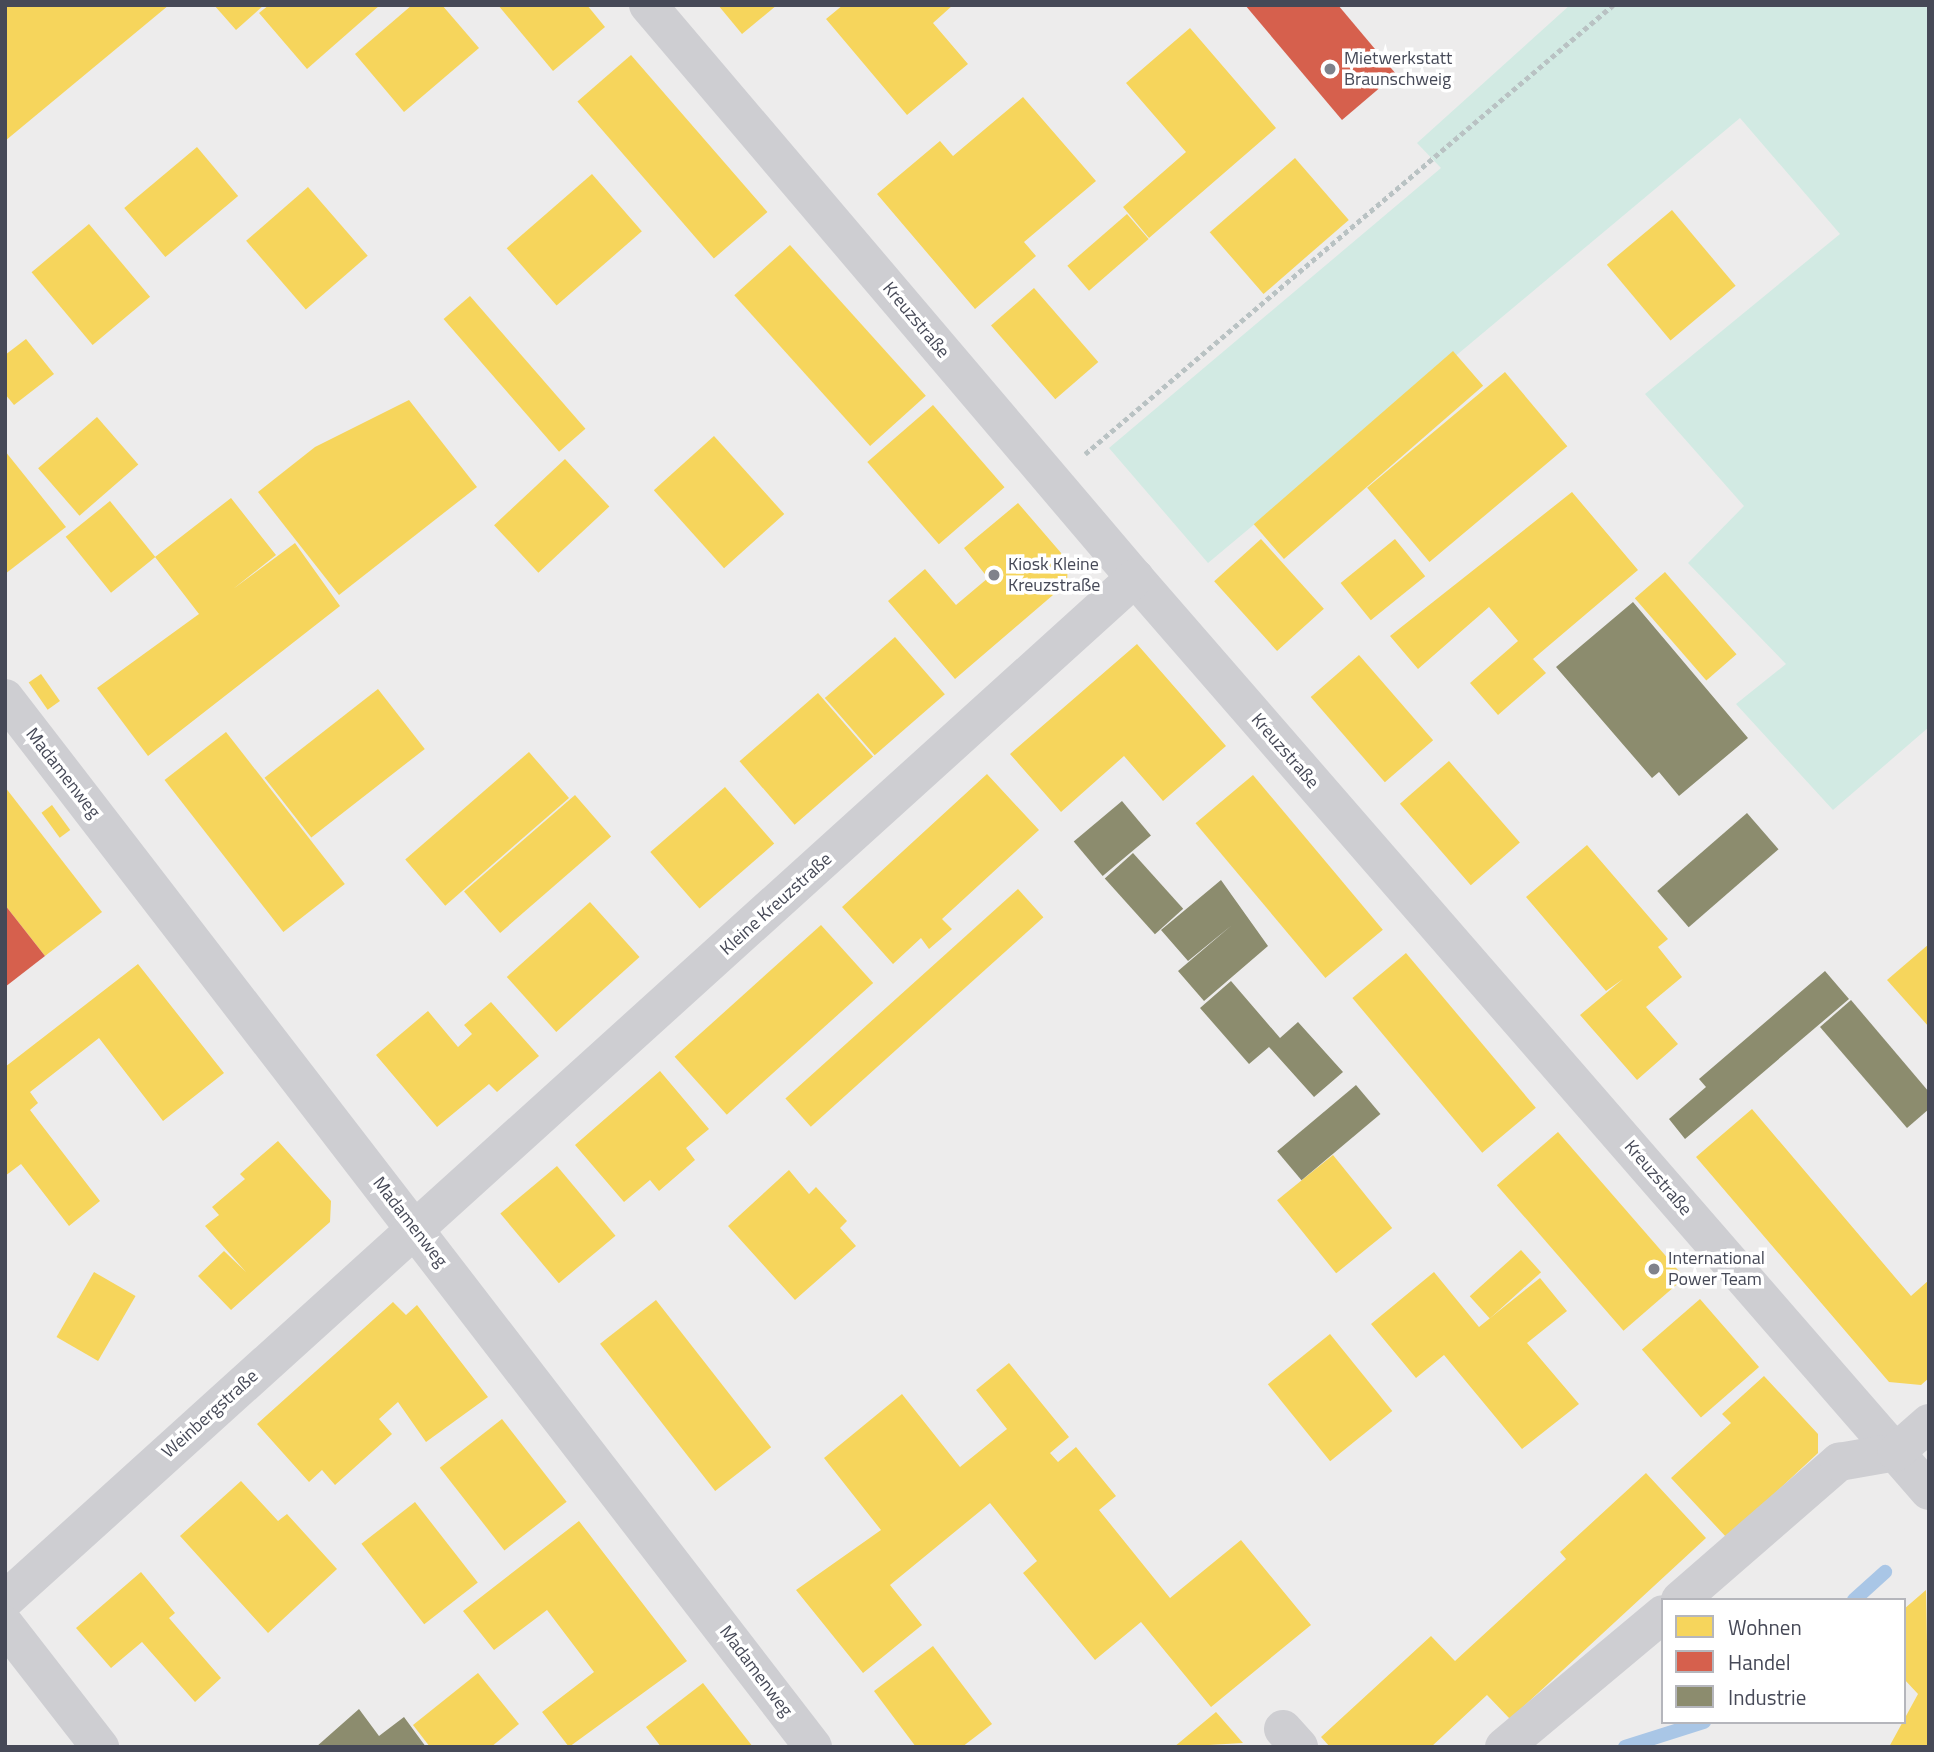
<!DOCTYPE html>
<meta charset="utf-8">
<style>
body{margin:0}
#map{position:relative;width:1934px;height:1752px;overflow:hidden;background:#edecec;font-family:"Titillium Web",sans-serif}
div>[style]{position:absolute}
[style*='--x']{left:calc(var(--x)*1px);top:calc(var(--y)*1px);width:calc(var(--w)*1px);rotate:calc(var(--a)*1deg)}
.green>*{inset:0;background:#d2eae3}
.homes>*{inset:0;background:#f6d55c;transform-origin:0 0}
.shops>*{inset:0;background:#d6604d}
.industry>*{inset:0;background:#8c8c6e;transform-origin:0 0}
.stream>*{height:14px;margin:-7px;padding:0 7px;transform-origin:7px;border-radius:7px;background:#a9c6e6}
.path>*{height:4.5px;margin-top:-2.25px;transform-origin:0;background:repeating-linear-gradient(90deg,#b9c2c3 0 5px,transparent 0 8.5px)}
.minor>*{height:38px;margin:-19px;padding:0 19px;transform-origin:19px;border-radius:19px;background:#ceced2}
.dots>*{width:19px;height:19px;translate:-50% -50%;box-sizing:border-box;border:4px solid #fff;border-radius:50%}
span{translate:-50% -50%;white-space:nowrap;text-align:center;line-height:1.15;-webkit-text-stroke:7px #fff;paint-order:stroke}
.poi-label{font-size:18px;color:#464957}
.left{translate:0 -50%;text-align:left}
.street-label{font-size:18px;color:#464957}
.frame{position:absolute;inset:0;border:7px solid #464957;pointer-events:none}
.legend{position:absolute;left:1661px;top:1598px;width:245px;height:126px;box-sizing:border-box;background:#fff;border:2px solid #b5b6bc;margin:0;padding:9px 12px;list-style:none;font-size:21px;color:#464957}
.legend li{display:flex;align-items:center;gap:14px;height:35px}
.legend b{width:35px;border:2px solid #b5b6bc}
</style>
<div id="map">
<div class="green">
<i style="clip-path:polygon(1570px 5px,1929px 5px,1929px 727px,1833px 810px,1736px 704px,1786px 664px,1688px 563px,1744px 506px,1645px 394px,1840px 234px,1740px 118px,1208px 563px,1109px 448px,1441px 168px,1417px 143px)"></i>
</div>
<div class="homes">
<i style="clip-path:polygon(5px 5px,169px 5px,5px 141px)"></i>
<i style="clip-path:polygon(214px 5px,264px 5px,236px 30px)"></i>
<i style="clip-path:polygon(269px 5px,380px 5px,307px 69px,259px 13px)"></i>
<i style="clip-path:polygon(412px 5px,442px 5px,479px 48px,404px 112px,355px 54px)"></i>
<i style="clip-path:polygon(498px 5px,587px 5px,605px 27px,553px 71px)"></i>
<i style="clip-path:polygon(718px 5px,777px 5px,742px 34px)"></i>
<i style="clip-path:polygon(843px 5px,953px 5px,933px 23px,968px 64px,907px 115px,826px 19px)"></i>
<i style="clip-path:polygon(1190px 28px,1276px 128px,1149px 238px,1123px 207px,1186px 152px,1126px 83px)"></i>
<i style="left:631px;top:55px;width:208px;height:71px;rotate:49deg"></i>
<i style="clip-path:polygon(1023px 97px,1096px 181px,1024px 242px,1036px 256px,975px 309px,877px 194px,940px 141px,953px 156px)"></i>
<i style="left:197px;top:147px;width:64px;height:95px;rotate:50deg"></i>
<i style="left:1295px;top:158px;width:82px;height:113px;rotate:49deg"></i>
<i style="left:592px;top:174px;width:76px;height:113px;rotate:49deg"></i>
<i style="left:308px;top:187px;width:91px;height:82px;rotate:49deg"></i>
<i style="left:1672px;top:210px;width:99px;height:85px;rotate:50deg"></i>
<i style="left:1127px;top:214px;width:33px;height:79px;rotate:49deg"></i>
<i style="left:89px;top:224px;width:95px;height:75px;rotate:50deg"></i>
<i style="left:790px;top:245px;width:203px;height:75px;rotate:48deg"></i>
<i style="left:1034px;top:288px;width:98px;height:57px;rotate:49deg"></i>
<i style="left:470px;top:296px;width:176px;height:35px;rotate:49deg"></i>
<i style="clip-path:polygon(26px 339px,54px 374px,14px 405px,5px 394px,5px 355px)"></i>
<i style="left:1453px;top:351px;width:46px;height:264px;rotate:49deg"></i>
<i style="left:1505px;top:372px;width:97px;height:180px;rotate:50deg"></i>
<i style="clip-path:polygon(409px 400px,477px 487px,339px 595px,258px 492px,315px 447px)"></i>
<i style="left:933px;top:405px;width:109px;height:87px;rotate:49deg"></i>
<i style="left:97px;top:417px;width:63px;height:78px;rotate:49deg"></i>
<i style="left:714px;top:436px;width:105px;height:81px;rotate:48deg"></i>
<i style="clip-path:polygon(5px 451px,66px 527px,5px 574px)"></i>
<i style="left:565px;top:459px;width:65px;height:97px;rotate:47deg"></i>
<i style="clip-path:polygon(1572px 492px,1638px 570px,1533px 659px,1546px 673px,1498px 715px,1470px 683px,1518px 641px,1489px 607px,1418px 669px,1390px 636px)"></i>
<i style="clip-path:polygon(231px 498px,276px 555px,233px 589px,295px 543px,340px 606px,148px 756px,97px 688px,199px 614px,155px 557px)"></i>
<i style="left:110px;top:501px;width:72px;height:57px;rotate:51deg"></i>
<i style="clip-path:polygon(1018px 503px,1068px 561px,1067px 583px,955px 679px,888px 601px,925px 569px,956px 605px,988px 578px,964px 548px)"></i>
<i style="left:1261px;top:539px;width:94px;height:63px;rotate:48deg"></i>
<i style="left:1395px;top:539px;width:48px;height:70px;rotate:51deg"></i>
<i style="left:1665px;top:572px;width:109px;height:40px;rotate:49deg"></i>
<i style="left:895px;top:637px;width:76px;height:93px;rotate:49deg"></i>
<i style="clip-path:polygon(1137px 644px,1226px 746px,1163px 801px,1124px 756px,1061px 812px,1010px 754px)"></i>
<i style="left:1359px;top:655px;width:113px;height:64px;rotate:49deg"></i>
<i style="left:41px;top:674px;width:33px;height:15px;rotate:55deg"></i>
<i style="left:378px;top:689px;width:76px;height:144px;rotate:52deg"></i>
<i style="left:818px;top:693px;width:84px;height:104px;rotate:49deg"></i>
<i style="left:226px;top:732px;width:193px;height:78px;rotate:52deg"></i>
<i style="left:529px;top:752px;width:61px;height:164px;rotate:49deg"></i>
<i style="left:1449px;top:761px;width:108px;height:65px;rotate:49deg"></i>
<i style="clip-path:polygon(987px 774px,1039px 830px,942px 919px,952px 929px,929px 949px,921px 938px,893px 964px,842px 907px)"></i>
<i style="left:1253px;top:775px;width:202px;height:75px;rotate:50deg"></i>
<i style="clip-path:polygon(5px 787px,102px 912px,45px 956px,5px 905px)"></i>
<i style="left:725px;top:787px;width:75px;height:99px;rotate:49deg"></i>
<i style="left:575px;top:795px;width:55px;height:147px;rotate:49deg"></i>
<i style="left:52px;top:805px;width:31px;height:13px;rotate:54deg"></i>
<i style="clip-path:polygon(1587px 845px,1668px 939px,1658px 947px,1682px 977px,1646px 1007px,1678px 1044px,1637px 1080px,1580px 1015px,1623px 979px,1606px 991px,1526px 897px)"></i>
<i style="left:1018px;top:889px;width:38px;height:313px;rotate:48deg"></i>
<i style="left:590px;top:902px;width:74px;height:112px;rotate:48deg"></i>
<i style="left:821px;top:925px;width:78px;height:197px;rotate:48deg"></i>
<i style="clip-path:polygon(1929px 944px,1929px 1027px,1887px 980px)"></i>
<i style="left:1406px;top:953px;width:202px;height:70px;rotate:50deg"></i>
<i style="clip-path:polygon(138px 964px,224px 1073px,163px 1121px,99px 1038px,30px 1092px,38px 1103px,30px 1110px,100px 1201px,69px 1226px,21px 1164px,5px 1176px,5px 1067px)"></i>
<i style="clip-path:polygon(491px 1002px,539px 1056px,497px 1092px,489px 1084px,437px 1127px,376px 1055px,428px 1011px,458px 1047px,472px 1034px,464px 1025px)"></i>
<i style="clip-path:polygon(660px 1071px,709px 1129px,686px 1148px,695px 1160px,659px 1191px,650px 1180px,624px 1202px,575px 1145px)"></i>
<i style="clip-path:polygon(1752px 1109px,1911px 1296px,1929px 1280px,1929px 1378px,1921px 1385px,1889px 1382px,1696px 1157px)"></i>
<i style="left:1558px;top:1132px;width:193px;height:81px;rotate:49deg"></i>
<i style="clip-path:polygon(278px 1141px,331px 1201px,330px 1222px,231px 1310px,198px 1276px,224px 1251px,246px 1272px,205px 1226px,219px 1215px,212px 1207px,245px 1179px,240px 1174px)"></i>
<i style="left:1333px;top:1155px;width:94px;height:72px;rotate:51deg"></i>
<i style="left:557px;top:1166px;width:91px;height:74px;rotate:50deg"></i>
<i style="clip-path:polygon(789px 1170px,809px 1194px,816px 1187px,847px 1221px,840px 1228px,856px 1246px,795px 1300px,728px 1226px)"></i>
<i style="left:1521px;top:1250px;width:30px;height:69px;rotate:48deg"></i>
<i style="left:94px;top:1272px;width:48px;height:75px;rotate:30deg"></i>
<i style="clip-path:polygon(1434px 1272px,1479px 1327px,1540px 1278px,1567px 1311px,1527px 1343px,1579px 1404px,1522px 1449px,1444px 1355px,1416px 1378px,1371px 1324px)"></i>
<i style="left:1700px;top:1299px;width:90px;height:77px;rotate:49deg"></i>
<i style="left:656px;top:1300px;width:187px;height:71px;rotate:52deg"></i>
<i style="clip-path:polygon(393px 1302px,406px 1315px,417px 1305px,488px 1397px,426px 1442px,398px 1402px,379px 1419px,392px 1434px,335px 1485px,322px 1470px,309px 1482px,257px 1424px)"></i>
<i style="left:1330px;top:1334px;width:99px;height:80px;rotate:51deg"></i>
<i style="clip-path:polygon(1009px 1363px,1069px 1437px,1050px 1453px,1058px 1462px,1076px 1447px,1116px 1496px,1099px 1510px,1170px 1598px,1241px 1540px,1311px 1625px,1211px 1707px,1141px 1622px,1095px 1660px,1023px 1573px,1037px 1561px,990px 1503px,890px 1585px,922px 1625px,863px 1673px,796px 1590px,881px 1530px,824px 1458px,902px 1394px,960px 1467px,1007px 1429px,976px 1390px)"></i>
<i style="clip-path:polygon(1764px 1376px,1818px 1434px,1818px 1453px,1727px 1538px,1671px 1478px,1731px 1423px,1722px 1414px)"></i>
<i style="left:502px;top:1419px;width:105px;height:79px;rotate:52deg"></i>
<i style="clip-path:polygon(1646px 1473px,1706px 1538px,1510px 1719px,1487px 1695px,1431px 1747px,1330px 1747px,1321px 1737px,1431px 1636px,1455px 1661px,1566px 1559px,1560px 1552px)"></i>
<i style="clip-path:polygon(241px 1481px,278px 1521px,287px 1514px,337px 1569px,268px 1633px,180px 1536px)"></i>
<i style="left:415px;top:1502px;width:102px;height:68px;rotate:52deg"></i>
<i style="clip-path:polygon(579px 1521px,687px 1661px,569px 1747px,542px 1712px,594px 1672px,547px 1610px,494px 1650px,463px 1611px)"></i>
<i style="clip-path:polygon(141px 1572px,175px 1613px,169px 1618px,221px 1678px,195px 1702px,142px 1642px,111px 1668px,76px 1628px)"></i>
<i style="clip-path:polygon(1926px 1590px,1929px 1747px,1889px 1747px,1918px 1694px,1904px 1679px,1904px 1609px)"></i>
<i style="clip-path:polygon(933px 1646px,992px 1724px,962px 1747px,916px 1747px,874px 1691px)"></i>
<i style="clip-path:polygon(478px 1673px,519px 1724px,491px 1747px,430px 1747px,413px 1725px)"></i>
<i style="clip-path:polygon(703px 1683px,753px 1747px,661px 1747px,646px 1727px)"></i>
<i style="clip-path:polygon(1216px 1712px,1243px 1743px,1174px 1747px)"></i>
</div>
<div class="shops">
<i style="clip-path:polygon(1245px 5px,1338px 5px,1396px 74px,1342px 120px)"></i>
<i style="clip-path:polygon(5px 905px,45px 956px,5px 987px)"></i>
</div>
<div class="industry">
<i style="clip-path:polygon(1633px 602px,1748px 738px,1679px 796px,1659px 772px,1652px 778px,1556px 667px)"></i>
<i style="left:1122px;top:801px;width:45px;height:63px;rotate:50deg"></i>
<i style="left:1747px;top:813px;width:48px;height:119px;rotate:49deg"></i>
<i style="left:1133px;top:853px;width:75px;height:38px;rotate:48deg"></i>
<i style="clip-path:polygon(1221px 880px,1268px 946px,1204px 1001px,1178px 971px,1232px 925px,1188px 961px,1161px 930px)"></i>
<i style="clip-path:polygon(1825px 971px,1849px 999px,1685px 1139px,1669px 1119px,1706px 1087px,1699px 1079px)"></i>
<i style="clip-path:polygon(1231px 981px,1280px 1038px,1298px 1022px,1343px 1072px,1314px 1097px,1269px 1047px,1249px 1064px,1200px 1008px)"></i>
<i style="clip-path:polygon(1851px 1000px,1929px 1092px,1929px 1109px,1907px 1128px,1820px 1027px)"></i>
<i style="left:1356px;top:1085px;width:38px;height:103px;rotate:50deg"></i>
<i style="clip-path:polygon(359px 1709px,379px 1736px,404px 1717px,426px 1747px,316px 1747px)"></i>
</div>
<div class="stream">
<i style="--x:1854;--y:1600;--w:42;--a:-42.1"></i>
<i style="--x:1625;--y:1747;--w:83;--a:-17.6"></i>
</div>
<div class="path">
<i style="--x:1085;--y:454;--w:693;--a:-40.38"></i>
</div>
<div class="minor">
<i style="--x:648;--y:5;--w:752;--a:49.64"></i>
<i style="--x:1135;--y:578;--w:1210;--a:48.99"></i>
<i style="--x:5;--y:698;--w:1324;--a:52.39"></i>
<i style="--x:5;--y:1600;--w:1524;--a:-42.13"></i>
<i style="--x:1680;--y:1600;--w:211;--a:-41"></i>
<i style="--x:1839;--y:1462;--w:58;--a:-10"></i>
<i style="--x:1896;--y:1452;--w:44;--a:-41.3"></i>
<i style="--x:5;--y:1625;--w:155;--a:52.1"></i>
<i style="--x:1283;--y:1729;--w:24;--a:48"></i>
<i style="--x:1504;--y:1747;--w:207;--a:-39.9"></i>
</div>
<div class="dots">
<i style="left:1330px;top:69px;background:#80828b"></i>
<i style="left:994px;top:575px;background:#80828b"></i>
<i style="left:1654px;top:1269px;background:#80828b"></i>
</div>
<div class="poi-label">
<span class="left" style="left:1344px;top:69px">Mietwerkstatt<br>Braunschweig</span>
<span class="left" style="left:1008px;top:575px">Kiosk Kleine<br>Kreuzstraße</span>
<span class="left" style="left:1668px;top:1269px">International<br>Power Team</span>
</div>
<div class="street-label">
<span style="left:916px;top:320px;rotate:50deg">Kreuzstraße</span>
<span style="left:1285px;top:751px;rotate:49deg">Kreuzstraße</span>
<span style="left:63px;top:773px;rotate:52deg">Madamenweg</span>
<span style="left:776px;top:904px;rotate:-42deg">Kleine Kreuzstraße</span>
<span style="left:1658px;top:1178px;rotate:49deg">Kreuzstraße</span>
<span style="left:410px;top:1222px;rotate:52deg">Madamenweg</span>
<span style="left:210px;top:1414px;rotate:-42deg">Weinbergstraße</span>
<span style="left:756px;top:1671px;rotate:53deg">Madamenweg</span>
</div>
<div class="frame"></div>
<ul class="legend">
<li><b style="height:19px;background:#f6d55c"></b>Wohnen</li>
<li><b style="height:19px;background:#d6604d"></b>Handel</li>
<li><b style="height:19px;background:#8c8c6e"></b>Industrie</li>
</ul>
</div>
